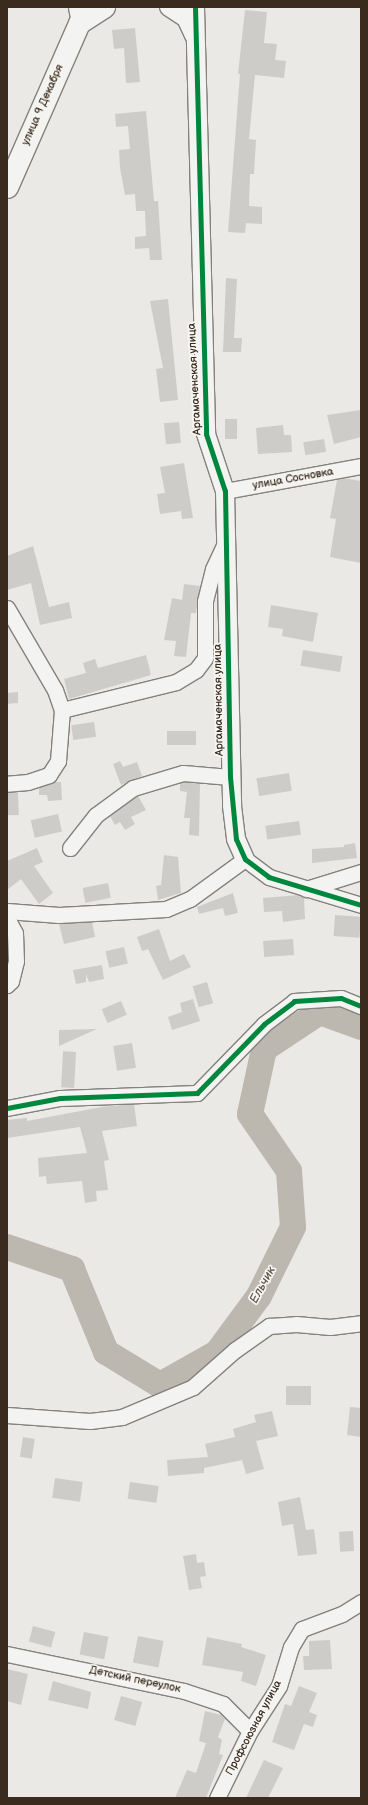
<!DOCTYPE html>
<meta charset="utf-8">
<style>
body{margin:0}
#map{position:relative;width:368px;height:1805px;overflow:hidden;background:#eae9e6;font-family:"Balsamiq Sans",sans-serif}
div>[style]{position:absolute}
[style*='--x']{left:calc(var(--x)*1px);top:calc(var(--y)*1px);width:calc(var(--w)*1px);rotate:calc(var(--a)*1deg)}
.river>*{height:26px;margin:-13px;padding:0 13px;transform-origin:13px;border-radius:13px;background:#bcb7af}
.building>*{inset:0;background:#cdccc9;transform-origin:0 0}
.roads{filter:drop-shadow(1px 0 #85817d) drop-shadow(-1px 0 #85817d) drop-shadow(0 1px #85817d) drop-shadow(0 -1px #85817d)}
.minor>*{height:15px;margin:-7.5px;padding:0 7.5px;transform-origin:7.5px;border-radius:7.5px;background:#f3f3f1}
.tertiary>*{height:18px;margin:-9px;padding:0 9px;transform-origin:9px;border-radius:9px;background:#f3f3f1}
.secondary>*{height:21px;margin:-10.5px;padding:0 10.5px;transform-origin:10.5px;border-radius:10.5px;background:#f3f3f1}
.cycleway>*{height:5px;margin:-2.5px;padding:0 2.5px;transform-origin:2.5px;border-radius:2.5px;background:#00873e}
span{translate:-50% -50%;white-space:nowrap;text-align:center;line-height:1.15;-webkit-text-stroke:3.5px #f6f6f2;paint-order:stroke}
.street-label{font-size:11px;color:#3b2a1e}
.water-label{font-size:12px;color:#615449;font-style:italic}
.frame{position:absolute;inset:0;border:8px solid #3b2a1e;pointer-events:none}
</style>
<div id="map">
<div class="river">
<i style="--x:7;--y:1247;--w:69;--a:18.7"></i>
<i style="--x:72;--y:1269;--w:90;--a:67.7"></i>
<i style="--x:106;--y:1352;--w:63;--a:31.4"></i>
<i style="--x:160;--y:1385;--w:65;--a:-29.3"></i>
<i style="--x:217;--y:1353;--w:71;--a:-53.6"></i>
<i style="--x:259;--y:1296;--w:77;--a:-63.8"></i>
<i style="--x:293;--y:1227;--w:56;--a:-94.1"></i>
<i style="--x:289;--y:1171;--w:69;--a:-124.4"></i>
<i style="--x:250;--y:1114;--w:66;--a:-77.8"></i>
<i style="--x:264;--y:1049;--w:67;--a:-33.5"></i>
<i style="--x:320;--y:1012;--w:44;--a:20.1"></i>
</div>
<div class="building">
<i style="clip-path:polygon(245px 10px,267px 12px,264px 43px,277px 44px,275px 60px,286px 61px,284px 78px,255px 75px,249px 139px,256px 140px,254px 174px,250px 174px,249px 206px,262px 207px,262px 224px,246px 223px,245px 233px,228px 232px,240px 74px,238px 74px)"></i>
<i style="clip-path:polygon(135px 28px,140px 82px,126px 83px,124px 48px,114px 49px,112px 30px)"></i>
<i style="clip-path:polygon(146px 111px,154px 201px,158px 201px,162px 260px,150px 260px,149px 248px,135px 249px,135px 237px,146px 236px,145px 211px,136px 211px,135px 194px,125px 195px,120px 168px,119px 150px,130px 149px,128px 126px,116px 127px,115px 114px)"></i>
<i style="clip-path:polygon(226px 278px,237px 279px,234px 338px,242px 338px,241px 352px,223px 352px)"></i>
<i style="clip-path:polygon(168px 299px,178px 400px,160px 402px,156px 369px,163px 368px,150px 301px)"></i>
<i style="clip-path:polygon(361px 410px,361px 437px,334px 444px,327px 415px)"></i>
<i style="left:225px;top:419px;width:12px;height:20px"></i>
<i style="left:179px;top:422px;width:21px;height:15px;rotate:85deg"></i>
<i style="clip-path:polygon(283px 425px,284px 435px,291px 435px,292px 452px,258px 454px,256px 428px)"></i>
<i style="left:324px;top:439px;width:13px;height:21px;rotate:81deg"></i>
<i style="clip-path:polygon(184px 463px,193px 518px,182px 519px,181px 511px,160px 514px,157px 494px,165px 493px,160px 467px)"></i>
<i style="clip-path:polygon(343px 478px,361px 481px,361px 563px,330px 557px,336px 519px,330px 518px,337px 480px)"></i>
<i style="clip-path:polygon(33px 546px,49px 607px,69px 602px,72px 618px,40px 625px,31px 583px,7px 590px,7px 556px)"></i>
<i style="clip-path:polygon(184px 584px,200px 586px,196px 613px,191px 613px,186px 657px,174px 656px,176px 641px,164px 640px,172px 598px,182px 600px)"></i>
<i style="clip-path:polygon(271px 605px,318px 613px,313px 642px,282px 636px,283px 629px,268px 627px)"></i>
<i style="left:303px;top:650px;width:40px;height:16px;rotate:9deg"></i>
<i style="clip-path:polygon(146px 655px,151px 675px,69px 699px,64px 679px,86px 673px,83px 663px,95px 659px,98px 668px)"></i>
<i style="clip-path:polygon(18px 692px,18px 703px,7px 704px,7px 693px)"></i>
<i style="left:94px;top:722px;width:15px;height:23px;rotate:82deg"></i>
<i style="left:167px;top:731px;width:29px;height:14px"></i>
<i style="clip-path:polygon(120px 761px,123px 767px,137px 762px,142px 776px,121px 785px,113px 764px)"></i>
<i style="left:289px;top:773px;width:18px;height:33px;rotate:81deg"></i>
<i style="clip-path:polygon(53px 782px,61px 782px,62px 800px,48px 801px,47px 795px,39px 795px,39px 788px)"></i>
<i style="clip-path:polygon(184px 782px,200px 784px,199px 836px,189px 835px,190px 818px,184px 818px,187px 792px,180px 791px,180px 783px)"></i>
<i style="left:18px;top:792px;width:23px;height:11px;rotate:88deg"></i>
<i style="clip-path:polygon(138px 796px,146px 810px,131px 817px,135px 824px,125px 830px,120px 822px,115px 825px,110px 816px)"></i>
<i style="left:58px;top:814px;width:18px;height:28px;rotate:77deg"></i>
<i style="left:299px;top:821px;width:14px;height:34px;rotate:82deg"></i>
<i style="clip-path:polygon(355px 843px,357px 858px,312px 863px,312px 849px,344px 847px,344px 845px)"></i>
<i style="clip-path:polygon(37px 848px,43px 862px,34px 866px,53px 893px,39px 904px,21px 879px,7px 890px,7px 861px)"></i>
<i style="clip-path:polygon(164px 855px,178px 857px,181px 893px,158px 900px,156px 886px,161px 885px)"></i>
<i style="left:108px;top:883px;width:15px;height:26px;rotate:79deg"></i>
<i style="clip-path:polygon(233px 893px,238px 913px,225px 916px,223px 908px,199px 914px,197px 907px)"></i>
<i style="clip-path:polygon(299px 895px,304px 898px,305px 919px,283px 922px,282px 911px,264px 912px,263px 898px)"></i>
<i style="left:335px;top:915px;width:26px;height:21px;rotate:4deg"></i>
<i style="clip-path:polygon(92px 922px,95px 937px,64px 944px,59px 924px)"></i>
<i style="clip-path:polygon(159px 929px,170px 961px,184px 954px,191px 967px,163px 980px,148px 949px,142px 951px,137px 937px)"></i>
<i style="left:293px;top:939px;width:16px;height:30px;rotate:86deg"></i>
<i style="left:124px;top:947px;width:17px;height:19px;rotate:77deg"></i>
<i style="clip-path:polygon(102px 965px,104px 979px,89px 982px,86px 974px,86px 982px,76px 984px,73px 970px)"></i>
<i style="left:207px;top:982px;width:22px;height:15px;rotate:74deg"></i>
<i style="clip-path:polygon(193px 999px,200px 1021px,172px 1030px,168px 1017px,182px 1012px,180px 1003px)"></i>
<i style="left:121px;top:1001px;width:15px;height:21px;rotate:67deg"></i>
<i style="clip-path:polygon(97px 1029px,59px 1046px,59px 1030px)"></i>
<i style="left:132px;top:1043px;width:25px;height:19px;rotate:81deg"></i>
<i style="left:76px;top:1052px;width:36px;height:13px;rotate:93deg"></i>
<i style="clip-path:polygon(134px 1104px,137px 1126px,102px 1131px,109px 1160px,104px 1161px,108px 1190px,96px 1191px,97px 1201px,85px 1203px,82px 1181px,47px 1184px,46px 1176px,39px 1177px,38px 1158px,87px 1153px,80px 1127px,7px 1138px,7px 1120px,27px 1118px,27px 1121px,102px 1107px)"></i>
<i style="left:286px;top:1386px;width:25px;height:19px"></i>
<i style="clip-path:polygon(350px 1407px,361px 1408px,361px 1437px,347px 1435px)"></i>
<i style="clip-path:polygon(272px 1411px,278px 1436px,256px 1441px,264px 1469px,246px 1474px,242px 1460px,204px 1468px,204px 1473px,168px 1476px,167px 1460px,208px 1457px,205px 1444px,235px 1437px,233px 1429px,256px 1422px,254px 1415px)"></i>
<i style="left:23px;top:1437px;width:12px;height:20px;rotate:9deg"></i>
<i style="left:55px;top:1478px;width:28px;height:20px;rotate:8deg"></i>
<i style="left:130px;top:1482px;width:29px;height:17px;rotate:8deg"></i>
<i style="clip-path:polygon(300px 1497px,306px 1530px,314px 1529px,317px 1554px,298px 1556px,293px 1524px,282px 1526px,278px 1502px)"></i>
<i style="left:353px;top:1531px;width:20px;height:14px;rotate:87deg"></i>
<i style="clip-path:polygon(196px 1554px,197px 1563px,204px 1562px,206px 1576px,200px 1577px,202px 1588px,189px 1590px,183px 1556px)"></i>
<i style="left:33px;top:1626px;width:23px;height:16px;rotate:15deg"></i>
<i style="left:84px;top:1632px;width:25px;height:23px;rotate:11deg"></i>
<i style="left:138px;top:1636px;width:26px;height:27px;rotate:11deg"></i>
<i style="clip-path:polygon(207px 1637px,242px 1644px,241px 1647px,266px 1655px,256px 1686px,241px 1681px,243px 1672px,202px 1665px)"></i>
<i style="clip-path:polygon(330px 1640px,332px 1669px,304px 1670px,303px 1656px,309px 1656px,309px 1641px)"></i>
<i style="clip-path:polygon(7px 1669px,28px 1674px,21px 1705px,7px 1701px)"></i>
<i style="clip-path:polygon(53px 1681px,91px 1692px,88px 1709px,48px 1700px)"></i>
<i style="clip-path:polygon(299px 1686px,317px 1693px,309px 1712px,317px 1715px,313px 1727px,304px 1724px,294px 1750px,272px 1742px,285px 1704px,291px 1706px)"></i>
<i style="left:121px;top:1696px;width:22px;height:25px;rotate:16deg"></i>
<i style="clip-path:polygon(205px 1711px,221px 1715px,225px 1719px,218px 1737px,222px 1740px,219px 1754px,223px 1755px,206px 1798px,175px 1798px,187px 1770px,196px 1773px,206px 1743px,199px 1741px)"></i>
<i style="clip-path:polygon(264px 1760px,283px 1768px,268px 1798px,246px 1798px)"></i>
</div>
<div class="roads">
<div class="minor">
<i style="--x:76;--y:7;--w:16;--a:79"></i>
<i style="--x:225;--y:491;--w:138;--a:-10.4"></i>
<i style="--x:7;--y:608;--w:95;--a:59.7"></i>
<i style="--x:55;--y:690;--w:21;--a:71"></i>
<i style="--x:62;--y:710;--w:51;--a:94.5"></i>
<i style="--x:58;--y:761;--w:17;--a:123"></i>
<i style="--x:49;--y:775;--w:22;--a:162"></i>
<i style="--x:28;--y:782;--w:21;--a:175"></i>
<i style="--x:62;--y:710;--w:117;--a:-13.8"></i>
<i style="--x:176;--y:682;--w:23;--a:-31"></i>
<i style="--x:196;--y:670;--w:15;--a:-53"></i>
<i style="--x:205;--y:658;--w:57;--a:-90"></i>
<i style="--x:205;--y:601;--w:33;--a:-76"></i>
<i style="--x:213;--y:569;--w:31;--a:-65"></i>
<i style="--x:70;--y:848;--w:42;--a:-51.8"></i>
<i style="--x:96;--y:815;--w:46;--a:-36.1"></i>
<i style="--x:133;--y:788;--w:52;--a:-16.7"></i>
<i style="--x:183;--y:773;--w:47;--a:4.9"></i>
<i style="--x:306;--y:889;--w:58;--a:-17.2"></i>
<i style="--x:7;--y:911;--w:52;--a:4.4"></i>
<i style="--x:59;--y:915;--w:107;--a:-3.2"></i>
<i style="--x:166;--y:909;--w:26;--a:-23"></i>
<i style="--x:190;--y:899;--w:68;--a:-36"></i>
<i style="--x:245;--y:859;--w:30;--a:37"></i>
<i style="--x:269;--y:877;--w:96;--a:16.9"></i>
<i style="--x:7;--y:918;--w:17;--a:62"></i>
<i style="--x:15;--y:933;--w:28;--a:88"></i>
<i style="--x:16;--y:961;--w:21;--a:104"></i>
<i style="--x:11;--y:981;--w:6;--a:135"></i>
<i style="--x:7;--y:1108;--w:54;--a:-10.7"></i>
<i style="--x:60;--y:1098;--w:137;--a:-2.1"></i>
<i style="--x:197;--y:1093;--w:96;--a:-45.8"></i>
<i style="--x:264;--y:1024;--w:38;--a:-37"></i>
<i style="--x:294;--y:1001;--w:47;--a:-3.7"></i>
<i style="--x:341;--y:998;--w:22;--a:22"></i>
<i style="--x:7;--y:1415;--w:83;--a:4.1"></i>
<i style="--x:90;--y:1421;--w:32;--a:-7"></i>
<i style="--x:122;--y:1417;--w:77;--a:-22.9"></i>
<i style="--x:193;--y:1387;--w:56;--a:-41.4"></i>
<i style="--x:235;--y:1350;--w:42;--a:-35.2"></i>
<i style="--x:269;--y:1326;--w:27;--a:-4"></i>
<i style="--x:296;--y:1324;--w:34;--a:5"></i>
<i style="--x:330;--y:1327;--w:31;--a:-7"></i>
<i style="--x:7;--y:1654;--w:181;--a:11.8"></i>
<i style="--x:184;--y:1691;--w:41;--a:18.4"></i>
<i style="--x:223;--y:1704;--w:38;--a:45"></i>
<i style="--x:217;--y:1798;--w:75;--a:-63.8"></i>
<i style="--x:250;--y:1731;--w:54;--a:-57.2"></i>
<i style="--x:279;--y:1686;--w:41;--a:-72.9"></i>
<i style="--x:291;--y:1647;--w:21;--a:-59"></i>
<i style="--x:302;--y:1629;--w:43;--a:-20.6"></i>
<i style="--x:342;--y:1614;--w:22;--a:-32"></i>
</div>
<div class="tertiary">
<i style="--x:169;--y:7;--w:20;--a:33"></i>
<i style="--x:186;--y:18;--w:19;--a:65"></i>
<i style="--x:195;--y:7;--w:427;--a:88.5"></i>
<i style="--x:206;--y:434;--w:60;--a:71.6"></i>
<i style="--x:225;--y:491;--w:315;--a:88.7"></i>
<i style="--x:232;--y:806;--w:33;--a:83"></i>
<i style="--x:236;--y:839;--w:22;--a:66"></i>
</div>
<div class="secondary">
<i style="--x:7;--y:187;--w:179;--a:-66.3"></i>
<i style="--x:79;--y:23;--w:30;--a:-33"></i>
</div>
</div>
<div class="cycleway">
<i style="--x:195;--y:7;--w:427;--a:88.5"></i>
<i style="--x:206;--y:434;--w:60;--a:71.6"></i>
<i style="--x:225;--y:491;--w:286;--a:89"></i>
<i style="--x:230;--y:777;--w:62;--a:84.5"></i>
<i style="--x:236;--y:839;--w:22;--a:66"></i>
<i style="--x:245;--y:859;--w:30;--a:37"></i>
<i style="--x:269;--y:877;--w:96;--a:16.9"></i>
<i style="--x:7;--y:1108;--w:54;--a:-10.7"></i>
<i style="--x:60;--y:1098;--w:137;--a:-2.1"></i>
<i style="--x:197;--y:1093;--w:96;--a:-45.8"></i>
<i style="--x:264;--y:1024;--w:38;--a:-37"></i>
<i style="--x:294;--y:1001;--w:47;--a:-3.7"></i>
<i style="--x:341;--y:998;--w:22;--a:22"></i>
</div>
<div class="street-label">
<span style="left:43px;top:105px;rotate:-66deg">улица 9 Декабря</span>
<span style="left:195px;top:379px;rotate:-93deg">Аргамаченская улица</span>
<span style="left:293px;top:479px;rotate:-10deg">улица Сосновка</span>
<span style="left:219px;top:700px;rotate:-91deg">Аргамаченская улица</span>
<span style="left:135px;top:1680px;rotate:12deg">Детский переулок</span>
<span style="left:254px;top:1728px;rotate:-62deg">Профсоюзная улица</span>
</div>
<div class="water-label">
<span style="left:263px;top:1285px;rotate:-61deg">Ельчик</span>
</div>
<div class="frame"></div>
</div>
